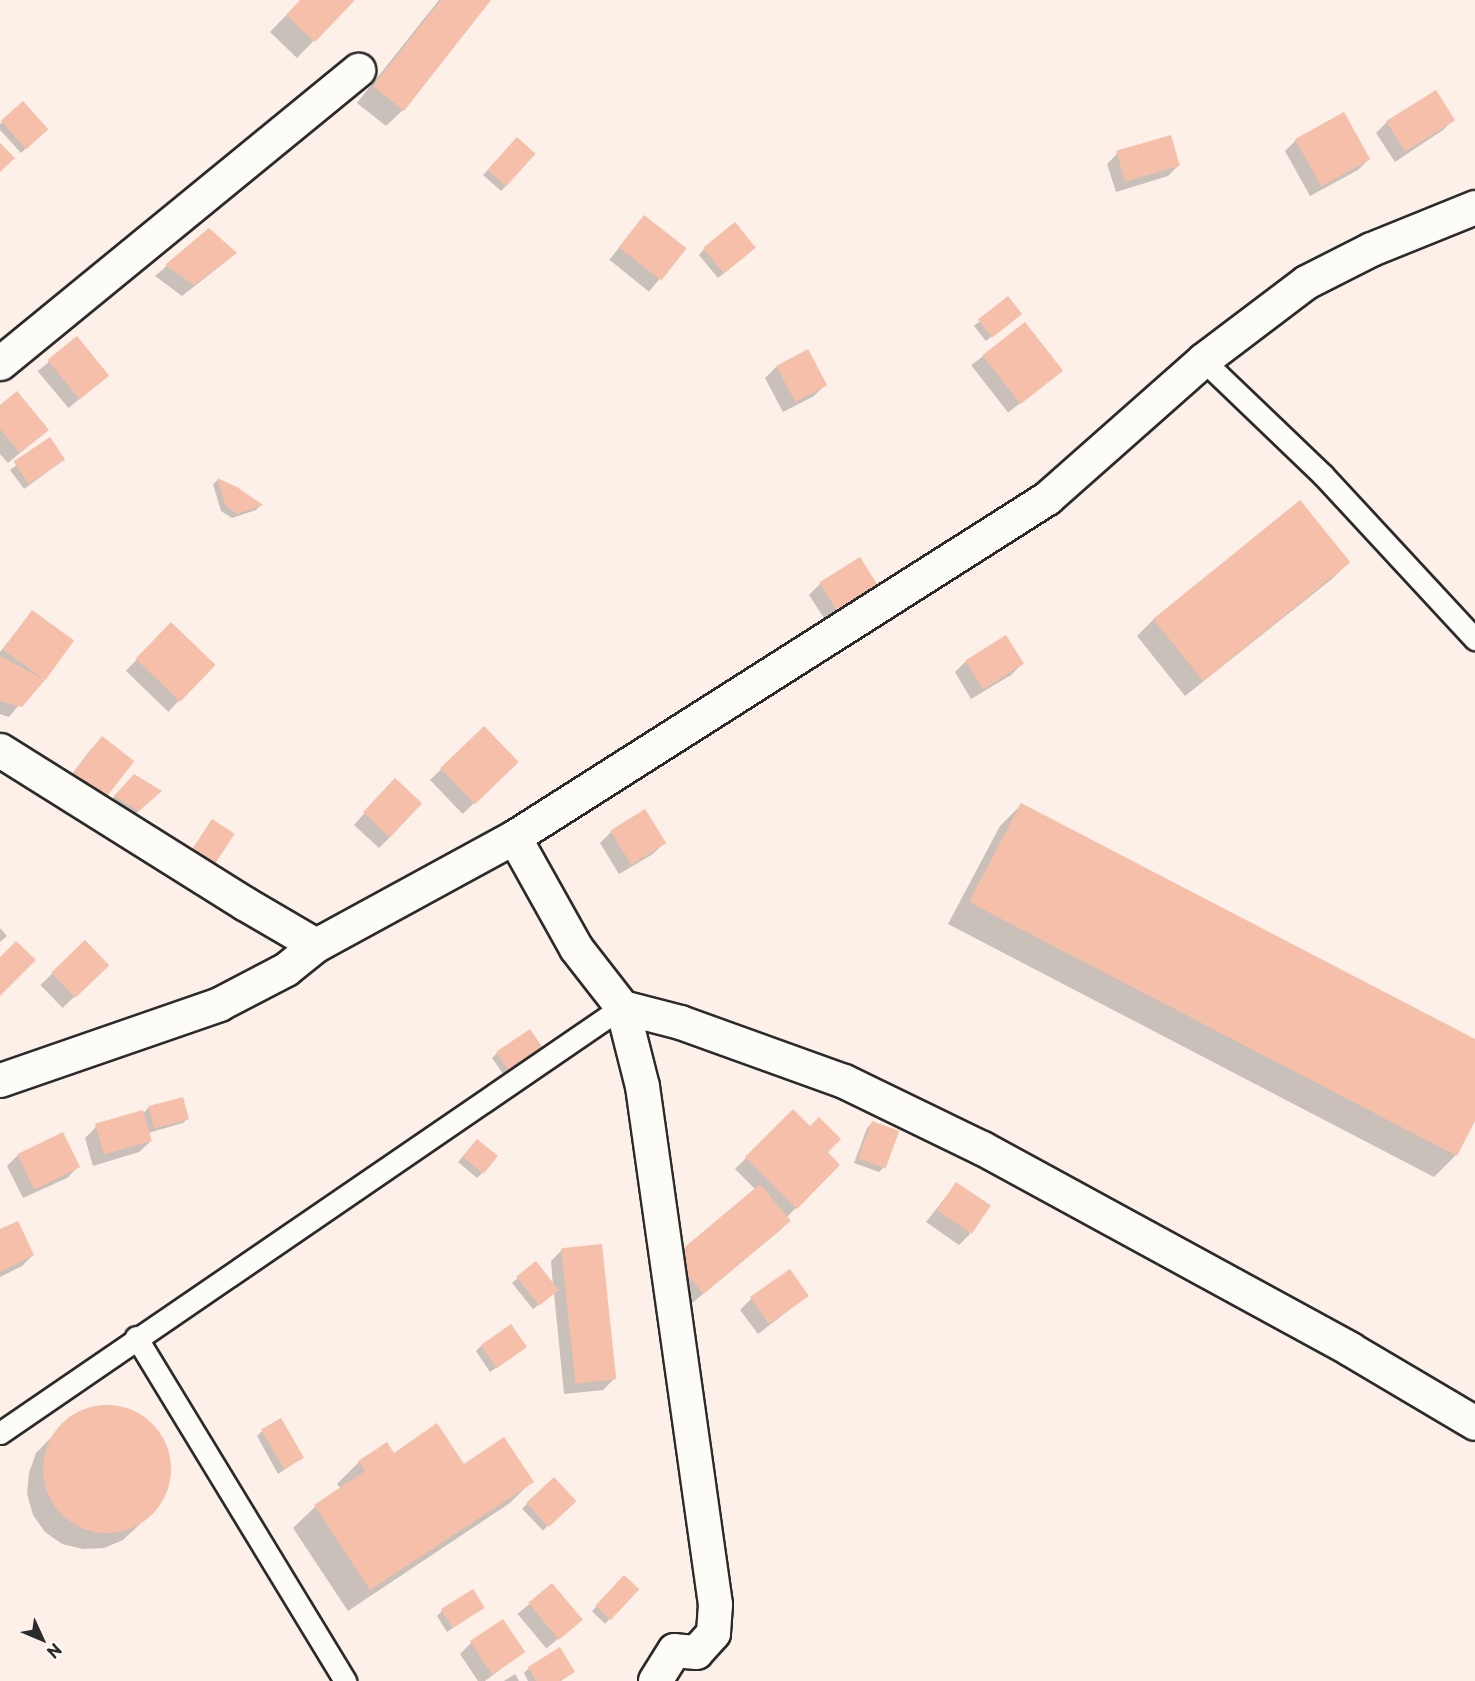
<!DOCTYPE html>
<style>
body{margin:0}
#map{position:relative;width:1475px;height:1681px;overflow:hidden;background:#fcf0e8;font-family:"Playpen Sans",sans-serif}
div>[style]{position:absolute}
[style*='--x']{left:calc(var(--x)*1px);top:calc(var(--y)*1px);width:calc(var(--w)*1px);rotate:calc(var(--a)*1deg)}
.shadow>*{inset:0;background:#0003;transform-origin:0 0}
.building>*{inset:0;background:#f6bfaa;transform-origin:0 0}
.round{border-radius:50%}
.roads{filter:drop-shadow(2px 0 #2b2b2b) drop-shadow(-2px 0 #2b2b2b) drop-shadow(0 2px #2b2b2b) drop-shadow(0 -2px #2b2b2b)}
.lane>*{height:21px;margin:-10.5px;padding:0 10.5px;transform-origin:10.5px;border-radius:10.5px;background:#fdfcf7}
.street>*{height:33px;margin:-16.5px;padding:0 16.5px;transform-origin:16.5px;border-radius:16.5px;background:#fdfcf7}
.secondary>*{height:33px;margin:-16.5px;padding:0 16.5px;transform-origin:16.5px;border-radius:16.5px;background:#fdfcf7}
span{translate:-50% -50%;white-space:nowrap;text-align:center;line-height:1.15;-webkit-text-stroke:4.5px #fdfcf7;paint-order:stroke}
.north{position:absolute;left:12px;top:1609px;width:60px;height:60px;-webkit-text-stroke:4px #fdfcf7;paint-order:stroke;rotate:134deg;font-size:16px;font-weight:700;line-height:24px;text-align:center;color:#2b2b2b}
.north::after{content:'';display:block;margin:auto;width:21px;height:27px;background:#2b2b2b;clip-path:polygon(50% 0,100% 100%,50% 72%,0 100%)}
</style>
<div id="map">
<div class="shadow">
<i style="clip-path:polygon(301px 0,353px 0,297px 58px,270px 32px)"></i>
<i style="clip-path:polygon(439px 0,489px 0,403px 110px,386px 126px,357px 103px)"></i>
<i style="clip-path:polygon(23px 103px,46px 129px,21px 153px,0 130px,0 124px)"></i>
<i style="clip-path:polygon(1454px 119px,1443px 130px,1395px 162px,1376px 133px,1387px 122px)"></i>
<i style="clip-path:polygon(517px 139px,506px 186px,501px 191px,483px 175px)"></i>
<i style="clip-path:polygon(1296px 140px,1369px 159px,1358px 170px,1310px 196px,1285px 151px)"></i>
<i style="clip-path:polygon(1118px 153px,1179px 165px,1168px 176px,1116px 192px,1107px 164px)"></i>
<i style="left:644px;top:217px;width:51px;height:55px;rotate:39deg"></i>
<i style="clip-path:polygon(209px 230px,235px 253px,224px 263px,182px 296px,155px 276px)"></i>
<i style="clip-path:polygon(704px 249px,749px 253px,718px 278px,699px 255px)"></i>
<i style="clip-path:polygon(1008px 298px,1015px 318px,986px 341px,974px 326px)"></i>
<i style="left:1024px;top:324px;width:60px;height:67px;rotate:52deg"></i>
<i style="left:76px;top:339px;width:48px;height:50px;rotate:50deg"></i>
<i style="clip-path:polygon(807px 351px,825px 385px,814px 396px,783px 412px,765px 378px,776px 367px)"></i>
<i style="clip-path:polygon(0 407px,47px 430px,8px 463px,0 454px)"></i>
<i style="clip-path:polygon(50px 439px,58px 464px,24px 489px,10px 470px)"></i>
<i style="clip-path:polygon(218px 480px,261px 505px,256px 510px,232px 518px,221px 511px,213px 484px)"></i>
<i style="clip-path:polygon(1300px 502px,1349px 562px,1332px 579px,1185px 696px,1137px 636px,1154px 619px)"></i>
<i style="clip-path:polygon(820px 584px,876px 586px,865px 597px,826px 621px,809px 595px)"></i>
<i style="clip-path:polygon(32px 612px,72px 641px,9px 717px,0 714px,0 652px)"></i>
<i style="left:171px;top:624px;width:59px;height:65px;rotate:44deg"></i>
<i style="clip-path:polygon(1005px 637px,1022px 664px,1011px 675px,971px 699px,955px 672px,966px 661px)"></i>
<i style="left:484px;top:728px;width:47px;height:75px;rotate:46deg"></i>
<i style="clip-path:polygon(102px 738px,132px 761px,59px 791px,91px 749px)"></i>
<i style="clip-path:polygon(134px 776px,155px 796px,133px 816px,110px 801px)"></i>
<i style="clip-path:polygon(384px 791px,390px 837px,379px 848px,354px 825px)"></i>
<i style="clip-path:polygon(1021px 805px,1475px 1041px,1475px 1118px,1455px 1156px,1434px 1177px,948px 924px,1000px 826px)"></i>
<i style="clip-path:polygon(213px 821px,216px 862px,210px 867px,189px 853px)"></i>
<i style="clip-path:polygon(611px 832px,664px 843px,653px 854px,619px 874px,600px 843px)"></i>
<i style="clip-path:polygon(0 928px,7px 936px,0 942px)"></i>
<i style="left:85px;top:942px;width:32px;height:62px;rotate:46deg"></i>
<i style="clip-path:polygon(497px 1053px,545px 1054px,508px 1081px,492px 1058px)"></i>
<i style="clip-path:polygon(148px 1108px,188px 1118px,183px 1123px,148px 1133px,151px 1141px,139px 1152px,93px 1166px,85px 1138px,96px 1127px,143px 1114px)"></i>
<i style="clip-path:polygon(793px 1111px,838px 1165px,786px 1218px,789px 1221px,778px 1232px,691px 1304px,662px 1269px,756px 1190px,735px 1169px)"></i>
<i style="clip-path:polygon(872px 1123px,884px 1167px,879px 1172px,854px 1163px,867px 1128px)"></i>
<i style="clip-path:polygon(472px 1146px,482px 1173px,477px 1178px,458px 1162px)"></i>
<i style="clip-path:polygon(18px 1155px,78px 1167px,67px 1178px,23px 1198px,7px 1166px)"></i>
<i style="clip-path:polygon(956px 1184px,970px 1234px,959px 1245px,926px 1222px)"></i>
<i style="clip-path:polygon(0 1231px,33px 1255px,22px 1266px,0 1277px)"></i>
<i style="clip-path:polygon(562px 1250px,614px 1379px,603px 1390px,564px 1394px,554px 1293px,533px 1309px,512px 1283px,536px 1263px,553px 1285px,551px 1261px)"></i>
<i style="clip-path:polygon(807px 1296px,758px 1334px,740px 1310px,751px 1299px)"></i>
<i style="clip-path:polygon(481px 1346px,520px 1351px,490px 1372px,476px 1351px)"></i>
<i style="clip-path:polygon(108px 1406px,127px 1409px,145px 1418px,159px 1433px,168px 1450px,170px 1470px,167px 1490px,157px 1508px,123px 1540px,104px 1548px,83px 1549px,62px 1544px,45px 1532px,33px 1515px,27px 1494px,29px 1473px,36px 1453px,68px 1420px,87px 1410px)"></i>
<i style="clip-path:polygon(262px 1431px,302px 1458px,278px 1474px,257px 1436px)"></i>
<i style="clip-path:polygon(394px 1455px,464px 1466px,532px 1481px,510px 1503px,348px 1611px,293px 1528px,315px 1507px,341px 1489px,337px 1484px,359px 1462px)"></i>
<i style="left:553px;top:1479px;width:30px;height:43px;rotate:46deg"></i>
<i style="left:624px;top:1577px;width:18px;height:47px;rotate:43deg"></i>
<i style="left:552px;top:1585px;width:45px;height:45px;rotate:50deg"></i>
<i style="clip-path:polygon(483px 1608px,447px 1632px,437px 1616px,442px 1611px)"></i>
<i style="clip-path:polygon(471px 1643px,523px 1652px,485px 1681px,478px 1681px,460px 1654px)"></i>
<i style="clip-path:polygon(529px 1668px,573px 1672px,561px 1681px,528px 1681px,524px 1673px)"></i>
<i style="clip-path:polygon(515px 1674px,519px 1681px,504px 1681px)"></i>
</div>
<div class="building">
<i style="clip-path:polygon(300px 0,355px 0,315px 42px,286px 15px)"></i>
<i style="clip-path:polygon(441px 0,491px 0,404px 111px,373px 86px)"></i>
<i style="left:1436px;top:90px;width:36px;height:59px;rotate:58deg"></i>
<i style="left:23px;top:101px;width:38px;height:30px;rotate:48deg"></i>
<i style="left:1344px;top:112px;width:54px;height:56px;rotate:61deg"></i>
<i style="left:1171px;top:135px;width:32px;height:57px;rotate:74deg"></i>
<i style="left:517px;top:137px;width:25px;height:44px;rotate:42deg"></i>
<i style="clip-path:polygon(0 143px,15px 158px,0 172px)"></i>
<i style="left:644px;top:215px;width:54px;height:41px;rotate:38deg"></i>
<i style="left:735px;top:222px;width:33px;height:41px;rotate:51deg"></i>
<i style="clip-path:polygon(209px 228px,237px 253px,194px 285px,165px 265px)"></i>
<i style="left:1008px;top:296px;width:23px;height:38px;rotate:52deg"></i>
<i style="left:1025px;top:322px;width:62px;height:54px;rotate:52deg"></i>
<i style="left:77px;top:336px;width:51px;height:38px;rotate:51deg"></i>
<i style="left:808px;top:349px;width:41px;height:36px;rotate:62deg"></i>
<i style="clip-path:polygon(17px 391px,49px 430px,20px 453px,0 429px,0 405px)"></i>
<i style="left:50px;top:437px;width:27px;height:44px;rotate:56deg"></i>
<i style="clip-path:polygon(217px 478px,237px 487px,263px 505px,237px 514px,225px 505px)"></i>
<i style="left:1300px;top:500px;width:80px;height:189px;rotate:51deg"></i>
<i style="left:860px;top:557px;width:34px;height:48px;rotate:58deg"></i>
<i style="left:32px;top:610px;width:52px;height:49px;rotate:36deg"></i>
<i style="left:171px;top:622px;width:62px;height:51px;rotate:44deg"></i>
<i style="left:1006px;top:635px;width:34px;height:48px;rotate:58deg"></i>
<i style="clip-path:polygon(0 656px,45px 680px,22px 707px,0 701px)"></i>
<i style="left:484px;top:726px;width:50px;height:61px;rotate:46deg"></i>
<i style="left:102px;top:736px;width:41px;height:55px;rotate:38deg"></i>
<i style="clip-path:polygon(134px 774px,162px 791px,139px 811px,114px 796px)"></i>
<i style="left:395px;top:778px;width:37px;height:47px;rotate:43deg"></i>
<i style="clip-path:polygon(1021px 803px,1475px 1039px,1475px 1121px,1457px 1156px,969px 902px)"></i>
<i style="left:645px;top:809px;width:40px;height:41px;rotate:58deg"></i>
<i style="left:212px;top:819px;width:27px;height:35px;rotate:33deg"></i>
<i style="left:85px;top:940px;width:35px;height:47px;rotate:46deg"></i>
<i style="clip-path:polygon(16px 941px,36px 960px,0 996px,0 957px)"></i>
<i style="left:530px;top:1029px;width:30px;height:41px;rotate:56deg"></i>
<i style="left:183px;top:1097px;width:23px;height:36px;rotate:75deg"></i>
<i style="clip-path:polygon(793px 1109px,810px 1126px,819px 1117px,841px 1139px,828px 1152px,840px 1165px,797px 1209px,745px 1157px)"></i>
<i style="left:143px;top:1110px;width:32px;height:50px;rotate:74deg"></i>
<i style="left:872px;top:1121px;width:29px;height:40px;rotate:20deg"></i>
<i style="left:63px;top:1132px;width:39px;height:51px;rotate:64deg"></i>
<i style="left:477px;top:1139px;width:27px;height:23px;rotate:39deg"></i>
<i style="left:956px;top:1182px;width:42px;height:34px;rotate:34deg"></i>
<i style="left:760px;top:1184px;width:48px;height:114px;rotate:50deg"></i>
<i style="clip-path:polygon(18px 1221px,34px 1255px,0 1272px,0 1229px)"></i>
<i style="left:602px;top:1244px;width:136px;height:41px;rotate:84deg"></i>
<i style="left:536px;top:1261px;width:37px;height:25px;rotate:52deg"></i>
<i style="left:790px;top:1269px;width:33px;height:49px;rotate:55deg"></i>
<i style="left:511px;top:1324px;width:28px;height:37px;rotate:55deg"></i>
<i class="round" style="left:43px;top:1405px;width:128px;height:128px"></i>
<i style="left:281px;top:1418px;width:46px;height:23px;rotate:60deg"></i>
<i style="clip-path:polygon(437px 1423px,464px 1464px,504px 1437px,534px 1482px,370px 1590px,314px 1505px,365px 1471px,358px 1461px,387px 1442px,394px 1453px)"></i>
<i style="left:554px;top:1477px;width:33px;height:38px;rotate:47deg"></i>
<i style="left:624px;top:1575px;width:21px;height:42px;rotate:43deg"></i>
<i style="left:552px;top:1583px;width:48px;height:31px;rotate:50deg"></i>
<i style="left:473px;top:1589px;width:22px;height:38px;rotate:58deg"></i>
<i style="left:503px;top:1619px;width:40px;height:40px;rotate:56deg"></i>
<i style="clip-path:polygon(560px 1647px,575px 1672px,560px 1681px,536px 1681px,528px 1667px)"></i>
</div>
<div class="roads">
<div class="lane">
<i style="--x:1203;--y:360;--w:166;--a:43.8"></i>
<i style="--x:1323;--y:475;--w:224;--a:47.2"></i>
<i style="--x:136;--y:1337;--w:403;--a:58.7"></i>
<i style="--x:0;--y:1433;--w:754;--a:-34.41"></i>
</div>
<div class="street">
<i style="--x:0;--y:363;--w:463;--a:-39.3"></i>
<i style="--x:514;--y:837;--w:127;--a:60.8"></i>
<i style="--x:576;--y:948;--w:75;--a:52.1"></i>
<i style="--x:622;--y:1007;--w:60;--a:14.5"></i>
<i style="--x:680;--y:1022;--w:174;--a:19.8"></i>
<i style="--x:844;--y:1081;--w:153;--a:25.9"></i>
<i style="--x:982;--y:1148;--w:419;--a:28.6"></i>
<i style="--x:1350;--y:1349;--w:145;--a:30.6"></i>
<i style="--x:622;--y:1007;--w:81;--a:75.8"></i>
<i style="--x:642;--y:1086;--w:523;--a:81.98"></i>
<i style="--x:715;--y:1604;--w:29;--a:94"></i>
<i style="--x:713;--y:1633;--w:25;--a:132"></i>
<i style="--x:696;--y:1652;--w:22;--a:-175"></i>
<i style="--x:674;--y:1650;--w:36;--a:122"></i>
<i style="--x:0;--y:1080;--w:232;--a:-19.1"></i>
<i style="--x:219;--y:1004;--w:76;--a:-27.6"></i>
<i style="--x:286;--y:969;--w:38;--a:-39"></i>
</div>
<div class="secondary">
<i style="--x:0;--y:750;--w:288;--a:32.1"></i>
<i style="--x:244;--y:903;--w:83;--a:30.3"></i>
<i style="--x:316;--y:945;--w:226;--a:-28.6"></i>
<i style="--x:514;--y:837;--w:632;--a:-32.46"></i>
<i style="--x:1047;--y:498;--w:208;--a:-41.5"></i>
<i style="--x:1203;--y:360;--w:129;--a:-37.1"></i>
<i style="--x:1306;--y:282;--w:73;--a:-26.9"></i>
<i style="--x:1371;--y:249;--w:112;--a:-22"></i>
</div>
</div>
<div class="north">N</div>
</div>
